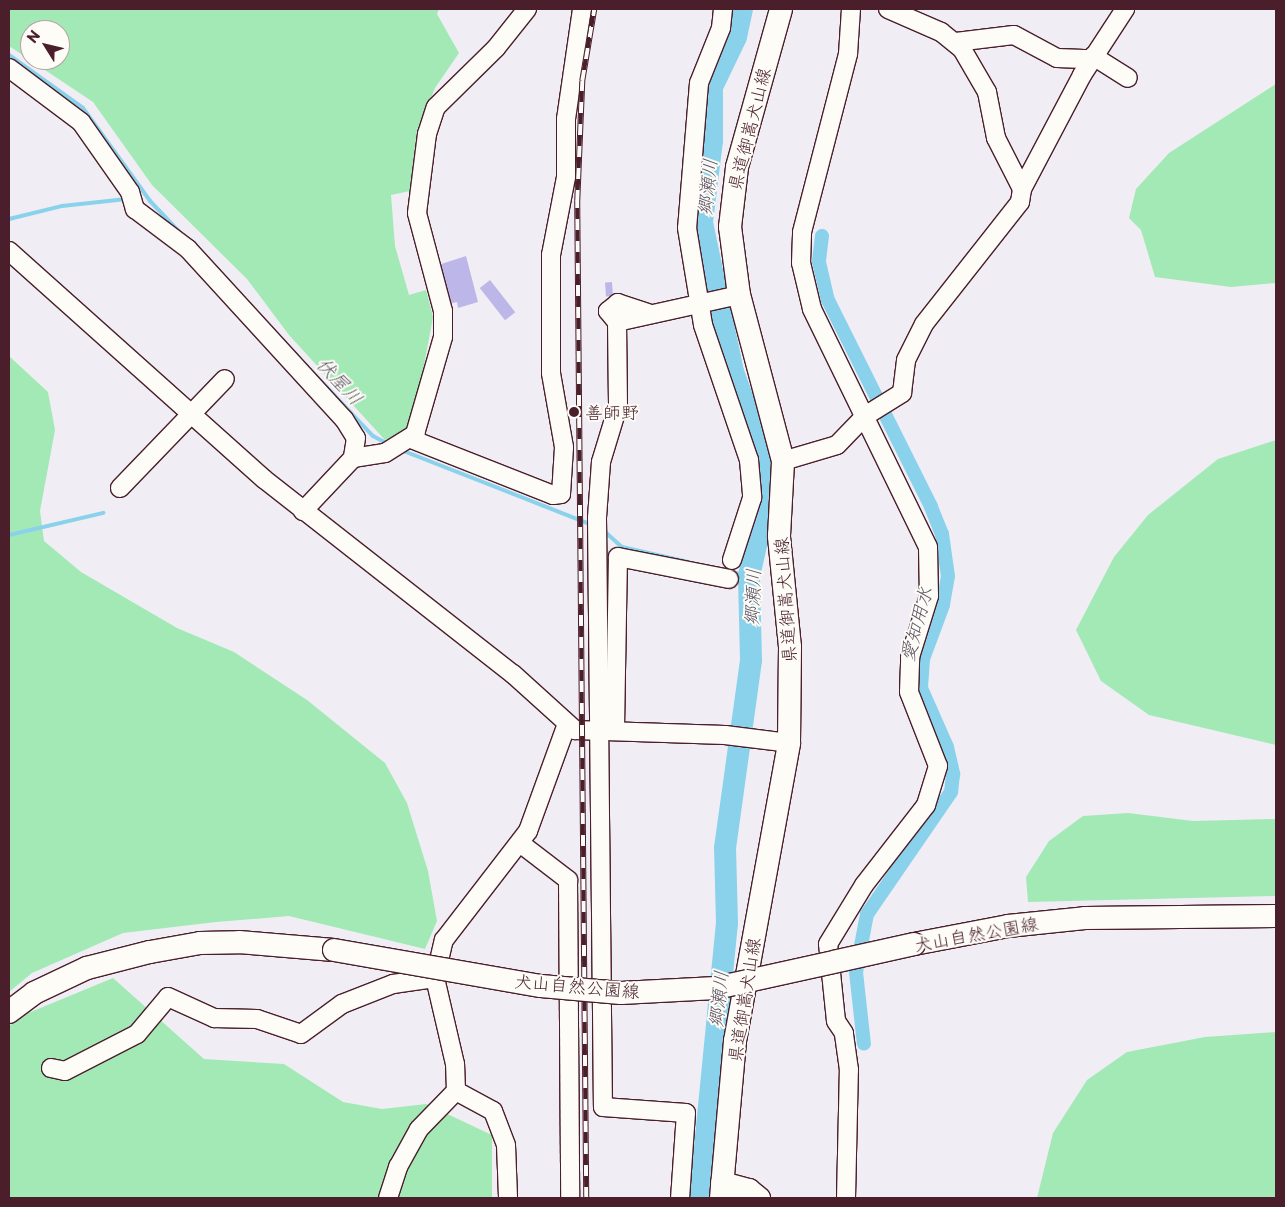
<!DOCTYPE html>
<meta charset="utf-8">
<style>
body{margin:0}
#map{position:relative;width:1285px;height:1207px;overflow:hidden;background:#f0eef4;font-family:"Playpen Sans","Klee One",sans-serif}
div>[style]{position:absolute}
[style*='--x']{left:calc(var(--x)*1px);top:calc(var(--y)*1px);width:calc(var(--w)*1px);rotate:calc(var(--a)*1deg)}
.green>*{inset:0;background:#a2e9b6}
.stream>*{height:4px;margin:-2px;padding:0 2px;transform-origin:2px;border-radius:2px;background:#8ad2eb}
.canal>*{height:14px;margin:-7px;padding:0 7px;transform-origin:7px;border-radius:7px;background:#8ad2eb}
.river>*{height:22px;margin:-11px;padding:0 11px;transform-origin:11px;border-radius:11px;background:#8ad2eb}
.building>*{inset:0;background:#bdb7e9;transform-origin:0 0}
.roads{filter:drop-shadow(1px 0 #4a1f2b) drop-shadow(-1px 0 #4a1f2b) drop-shadow(0 1px #4a1f2b) drop-shadow(0 -1px #4a1f2b)}
.minor>*{height:18px;margin:-9px;padding:0 9px;transform-origin:9px;border-radius:9px;background:#fdfcf7}
.major>*{height:22px;margin:-11px;padding:0 11px;transform-origin:11px;border-radius:11px;background:#fdfcf7}
.rail>*{height:5.5px;margin-top:-2.75px;transform-origin:0;background:repeating-linear-gradient(90deg,#fdfcf7 0 11px,#4a1f2b 0 22px);box-sizing:border-box;border-block:1px solid #4a1f2b}
.bridges{filter:drop-shadow(1px 0 #4a1f2b) drop-shadow(-1px 0 #4a1f2b) drop-shadow(0 1px #4a1f2b) drop-shadow(0 -1px #4a1f2b)}
.major-bridge>*{height:22px;margin:-11px;padding:0 11px;transform-origin:11px;border-radius:11px;background:#fdfcf7}
.dots>*{width:14px;height:14px;translate:-50% -50%;box-sizing:border-box;border:2px solid #fdfcf7;border-radius:50%}
span{translate:-50% -50%;white-space:nowrap;text-align:center;line-height:1.15;-webkit-text-stroke:4px #fdfcf7;paint-order:stroke}
.street-label{font-size:18px;color:#4a1f2b}
.poi-label{font-size:18px;color:#4a1f2b}
.left{translate:0 -50%;text-align:left}
.water-label{font-size:19px;color:#5d5565;font-style:italic}
.frame{position:absolute;inset:0;border:10px solid #4a1f2b;pointer-events:none}
.north{position:absolute;left:20px;top:20px;width:50px;height:50px;box-sizing:border-box;background:#fdfcf7;border:1px solid #b5a4a5;border-radius:50%;rotate:306deg;font-size:14px;font-weight:700;line-height:20px;text-align:center;color:#4a1f2b}
.north::after{content:'';display:block;margin:auto;width:18px;height:22px;background:#4a1f2b;clip-path:polygon(50% 0,100% 100%,50% 72%,0 100%)}
</style>
<div id="map">
<div class="green">
<i style="clip-path:polygon(evenodd,9px 9px,439px 9px,437px 14px,459px 53px,435px 88px,417px 130px,410px 191px,391px 195px,395px 246px,409px 295px,426px 290px,433px 317px,421px 381px,406px 430px,385px 440px,289px 335px,247px 279px,152px 185px,93px 102px,9px 46px,9px 9px,30px 30px,60px 30px,60px 60px,30px 60px,30px 30px)"></i>
<i style="clip-path:polygon(1276px 84px,1276px 283px,1231px 287px,1155px 277px,1141px 230px,1129px 218px,1136px 189px,1169px 153px)"></i>
<i style="clip-path:polygon(9px 356px,48px 392px,55px 430px,40px 511px,44px 541px,81px 572px,177px 628px,234px 652px,307px 700px,385px 763px,407px 803px,428px 871px,437px 921px,425px 949px,289px 916px,216px 922px,123px 933px,32px 973px,9px 992px)"></i>
<i style="clip-path:polygon(1276px 440px,1276px 745px,1149px 715px,1101px 681px,1076px 630px,1114px 557px,1148px 515px,1218px 459px)"></i>
<i style="clip-path:polygon(1128px 813px,1193px 821px,1276px 819px,1276px 896px,1028px 902px,1026px 877px,1049px 841px,1083px 816px)"></i>
<i style="clip-path:polygon(113px 978px,204px 1059px,284px 1064px,343px 1102px,382px 1109px,426px 1104px,492px 1135px,492px 1198px,9px 1198px,9px 1026px,21px 1016px)"></i>
<i style="clip-path:polygon(1276px 1032px,1276px 1198px,1037px 1198px,1053px 1133px,1087px 1080px,1127px 1052px,1205px 1037px)"></i>
</div>
<div class="stream">
<i style="--x:9;--y:55;--w:91;--a:35.6"></i>
<i style="--x:83;--y:108;--w:115;--a:54.2"></i>
<i style="--x:150;--y:201;--w:324;--a:46.5"></i>
<i style="--x:373;--y:436;--w:17;--a:28"></i>
<i style="--x:9;--y:219;--w:55;--a:-13.8"></i>
<i style="--x:62;--y:206;--w:65;--a:-6.1"></i>
<i style="--x:401;--y:450;--w:205;--a:21.4"></i>
<i style="--x:603;--y:530;--w:25;--a:42"></i>
<i style="--x:622;--y:547;--w:68;--a:12.8"></i>
<i style="--x:9;--y:535;--w:97;--a:-13.2"></i>
<i style="--x:731;--y:572;--w:18;--a:13"></i>
</div>
<div class="canal">
<i style="--x:822;--y:236;--w:26;--a:97"></i>
<i style="--x:819;--y:262;--w:39;--a:77"></i>
<i style="--x:828;--y:300;--w:231;--a:63.5"></i>
<i style="--x:931;--y:507;--w:29;--a:68"></i>
<i style="--x:942;--y:534;--w:42;--a:81.9"></i>
<i style="--x:948;--y:576;--w:29;--a:100"></i>
<i style="--x:943;--y:605;--w:58;--a:110.3"></i>
<i style="--x:923;--y:659;--w:29;--a:94"></i>
<i style="--x:921;--y:688;--w:64;--a:66.2"></i>
<i style="--x:947;--y:747;--w:28;--a:77"></i>
<i style="--x:953;--y:774;--w:18;--a:96"></i>
<i style="--x:951;--y:792;--w:148;--a:124.5"></i>
<i style="--x:867;--y:914;--w:59;--a:100.7"></i>
<i style="--x:856;--y:972;--w:72;--a:83.7"></i>
</div>
<div class="river">
<i style="--x:700;--y:1198;--w:276;--a:-84.4"></i>
<i style="--x:727;--y:923;--w:75;--a:-91.5"></i>
<i style="--x:725;--y:848;--w:190;--a:-82.1"></i>
<i style="--x:751;--y:660;--w:84;--a:-91.4"></i>
<i style="--x:749;--y:576;--w:77;--a:-77.2"></i>
<i style="--x:766;--y:501;--w:49;--a:-94.7"></i>
<i style="--x:762;--y:452;--w:85;--a:-109.9"></i>
<i style="--x:733;--y:372;--w:153;--a:-101.7"></i>
<i style="--x:702;--y:222;--w:82;--a:-83"></i>
<i style="--x:712;--y:141;--w:54;--a:-90"></i>
<i style="--x:712;--y:87;--w:55;--a:-64.4"></i>
<i style="--x:736;--y:37;--w:29;--a:-78"></i>
</div>
<div class="building">
<i style="clip-path:polygon(466px 256px,478px 302px,458px 308px,457px 302px,448px 304px,438px 265px)"></i>
<i style="left:490px;top:280px;width:41px;height:13px;rotate:52deg"></i>
<i style="left:612px;top:282px;width:14px;height:7px;rotate:86deg"></i>
</div>
<div class="roads">
<div class="minor">
<i style="--x:723;--y:9;--w:19;--a:96"></i>
<i style="--x:721;--y:28;--w:59;--a:111.8"></i>
<i style="--x:699;--y:83;--w:145;--a:94.7"></i>
<i style="--x:687;--y:228;--w:98;--a:80.6"></i>
<i style="--x:703;--y:325;--w:143;--a:71.2"></i>
<i style="--x:749;--y:460;--w:38;--a:85"></i>
<i style="--x:752;--y:498;--w:65;--a:107.9"></i>
<i style="--x:888;--y:9;--w:58;--a:23.5"></i>
<i style="--x:941;--y:32;--w:27;--a:39"></i>
<i style="--x:962;--y:49;--w:50;--a:59.8"></i>
<i style="--x:987;--y:92;--w:47;--a:78.9"></i>
<i style="--x:996;--y:138;--w:57;--a:63"></i>
<i style="--x:956;--y:42;--w:58;--a:-6.9"></i>
<i style="--x:1014;--y:35;--w:49;--a:28.1"></i>
<i style="--x:1057;--y:58;--w:34;--a:2"></i>
<i style="--x:1093;--y:56;--w:41;--a:32.2"></i>
<i style="--x:9;--y:68;--w:90;--a:36.9"></i>
<i style="--x:81;--y:122;--w:85;--a:55"></i>
<i style="--x:130;--y:192;--w:18;--a:74"></i>
<i style="--x:135;--y:209;--w:66;--a:37"></i>
<i style="--x:188;--y:249;--w:231;--a:47.5"></i>
<i style="--x:344;--y:419;--w:22;--a:58"></i>
<i style="--x:356;--y:438;--w:20;--a:99"></i>
<i style="--x:353;--y:458;--w:73;--a:133.3"></i>
<i style="--x:9;--y:251;--w:342;--a:41.8"></i>
<i style="--x:264;--y:479;--w:316;--a:38.1"></i>
<i style="--x:513;--y:674;--w:84;--a:42.1"></i>
<i style="--x:575;--y:730;--w:150;--a:1.9"></i>
<i style="--x:725;--y:735;--w:64;--a:7.1"></i>
<i style="--x:648;--y:313;--w:32;--a:-162"></i>
<i style="--x:618;--y:303;--w:13;--a:141"></i>
<i style="--x:608;--y:311;--w:14;--a:51"></i>
<i style="--x:617;--y:322;--w:125;--a:-12.5"></i>
<i style="--x:617;--y:322;--w:84;--a:89.3"></i>
<i style="--x:618;--y:406;--w:59;--a:106.9"></i>
<i style="--x:601;--y:462;--w:56;--a:94.1"></i>
<i style="--x:597;--y:518;--w:589;--a:89.42"></i>
<i style="--x:603;--y:1107;--w:83;--a:4.1"></i>
<i style="--x:686;--y:1113;--w:85;--a:94"></i>
<i style="--x:411;--y:439;--w:153;--a:21.5"></i>
<i style="--x:553;--y:495;--w:8;--a:-7"></i>
<i style="--x:561;--y:494;--w:47;--a:-86.3"></i>
<i style="--x:564;--y:447;--w:75;--a:-100"></i>
<i style="--x:551;--y:373;--w:118;--a:-90"></i>
<i style="--x:551;--y:255;--w:79;--a:-79.1"></i>
<i style="--x:566;--y:177;--w:58;--a:-90"></i>
<i style="--x:566;--y:119;--w:111;--a:-81.7"></i>
<i style="--x:353;--y:458;--w:32;--a:-9"></i>
<i style="--x:385;--y:453;--w:36;--a:-32"></i>
<i style="--x:415;--y:434;--w:101;--a:-73.9"></i>
<i style="--x:443;--y:337;--w:26;--a:-90"></i>
<i style="--x:443;--y:311;--w:101;--a:-104.9"></i>
<i style="--x:417;--y:213;--w:80;--a:-82.8"></i>
<i style="--x:427;--y:134;--w:28;--a:-72"></i>
<i style="--x:436;--y:107;--w:84;--a:-44.5"></i>
<i style="--x:496;--y:48;--w:50;--a:-51.5"></i>
<i style="--x:783;--y:461;--w:56;--a:-16.5"></i>
<i style="--x:837;--y:445;--w:40;--a:-46"></i>
<i style="--x:865;--y:416;--w:44;--a:-31.9"></i>
<i style="--x:902;--y:393;--w:33;--a:-83"></i>
<i style="--x:906;--y:360;--w:40;--a:-63.4"></i>
<i style="--x:924;--y:324;--w:155;--a:-51.8"></i>
<i style="--x:1020;--y:202;--w:13;--a:-81"></i>
<i style="--x:1022;--y:189;--w:129;--a:-62.2"></i>
<i style="--x:1082;--y:75;--w:79;--a:-56.9"></i>
<i style="--x:120;--y:488;--w:151;--a:-46.1"></i>
<i style="--x:615;--y:728;--w:171;--a:-89"></i>
<i style="--x:618;--y:557;--w:113;--a:11.2"></i>
<i style="--x:520;--y:843;--w:61;--a:37.6"></i>
<i style="--x:568;--y:880;--w:318;--a:89.6"></i>
<i style="--x:51;--y:1068;--w:14;--a:12"></i>
<i style="--x:65;--y:1071;--w:81;--a:-27.2"></i>
<i style="--x:137;--y:1034;--w:48;--a:-50"></i>
<i style="--x:168;--y:997;--w:51;--a:24.5"></i>
<i style="--x:214;--y:1018;--w:43;--a:1.3"></i>
<i style="--x:257;--y:1019;--w:46;--a:18.8"></i>
<i style="--x:301;--y:1034;--w:51;--a:-36.2"></i>
<i style="--x:342;--y:1004;--w:55;--a:-21.4"></i>
<i style="--x:393;--y:984;--w:42;--a:-8.1"></i>
<i style="--x:456;--y:1091;--w:27;--a:-92"></i>
<i style="--x:455;--y:1064;--w:88;--a:-103.1"></i>
<i style="--x:435;--y:978;--w:39;--a:-77"></i>
<i style="--x:444;--y:940;--w:138;--a:-52.4"></i>
<i style="--x:528;--y:831;--w:114;--a:-70"></i>
<i style="--x:456;--y:1091;--w:42;--a:28.4"></i>
<i style="--x:493;--y:1111;--w:36;--a:69"></i>
<i style="--x:506;--y:1145;--w:53;--a:87.8"></i>
<i style="--x:388;--y:1198;--w:33;--a:-72"></i>
<i style="--x:398;--y:1167;--w:43;--a:-61.1"></i>
<i style="--x:419;--y:1129;--w:53;--a:-45.8"></i>
<i style="--x:846;--y:1198;--w:128;--a:-88.7"></i>
<i style="--x:849;--y:1070;--w:37;--a:-98"></i>
<i style="--x:844;--y:1033;--w:14;--a:-124"></i>
<i style="--x:836;--y:1021;--w:77;--a:-95.9"></i>
<i style="--x:828;--y:944;--w:69;--a:-58.6"></i>
<i style="--x:864;--y:885;--w:101;--a:-52.2"></i>
<i style="--x:926;--y:805;--w:41;--a:-72.9"></i>
<i style="--x:938;--y:766;--w:79;--a:-111.4"></i>
<i style="--x:909;--y:692;--w:35;--a:-88"></i>
<i style="--x:910;--y:657;--w:64;--a:-72.7"></i>
<i style="--x:929;--y:596;--w:49;--a:-91.2"></i>
<i style="--x:928;--y:547;--w:265;--a:-116"></i>
<i style="--x:812;--y:309;--w:47;--a:-103.4"></i>
<i style="--x:801;--y:263;--w:31;--a:-88"></i>
<i style="--x:802;--y:232;--w:184;--a:-75.5"></i>
<i style="--x:848;--y:54;--w:45;--a:-86.2"></i>
</div>
<div class="major">
<i style="--x:914;--y:944;--w:96;--a:-10.8"></i>
<i style="--x:1008;--y:926;--w:77;--a:-5.9"></i>
<i style="--x:1085;--y:918;--w:191;--a:-0.6"></i>
<i style="--x:9;--y:1012;--w:31;--a:-37"></i>
<i style="--x:34;--y:993;--w:59;--a:-25.3"></i>
<i style="--x:87;--y:968;--w:65;--a:-14.3"></i>
<i style="--x:150;--y:952;--w:51;--a:-10.2"></i>
<i style="--x:200;--y:943;--w:39;--a:-1"></i>
<i style="--x:239;--y:942;--w:95;--a:4.8"></i>
<i style="--x:722;--y:1183;--w:28;--a:15"></i>
<i style="--x:749;--y:1190;--w:13;--a:39"></i>
<i style="--x:721;--y:1198;--w:158;--a:-84.9"></i>
<i style="--x:735;--y:1041;--w:303;--a:-79.7"></i>
<i style="--x:789;--y:743;--w:96;--a:-89.4"></i>
<i style="--x:790;--y:647;--w:112;--a:-95.7"></i>
<i style="--x:779;--y:536;--w:75;--a:-86.9"></i>
<i style="--x:783;--y:461;--w:172;--a:-104.8"></i>
<i style="--x:739;--y:295;--w:69;--a:-97.5"></i>
<i style="--x:730;--y:227;--w:60;--a:-83.3"></i>
<i style="--x:737;--y:167;--w:164;--a:-74.4"></i>
</div>
</div>
<div class="rail">
<i style="--x:586;--y:1198;--w:997;--a:-90.52"></i>
<i style="--x:577;--y:201;--w:120;--a:-87.6"></i>
<i style="--x:582;--y:81;--w:73;--a:-80.5"></i>
</div>
<div class="bridges">
<div class="major-bridge">
<i style="--x:334;--y:950;--w:210;--a:9.9"></i>
<i style="--x:541;--y:986;--w:80;--a:5"></i>
<i style="--x:621;--y:993;--w:95;--a:-3"></i>
<i style="--x:716;--y:988;--w:203;--a:-12.5"></i>
</div>
</div>
<div class="dots">
<i style="left:574px;top:412px;background:#4a1f2b"></i>
</div>
<div class="street-label">
<span style="left:749px;top:129px;rotate:-76deg">県道御嵩犬山線</span>
<span style="left:785px;top:600px;rotate:-94deg">県道御嵩犬山線</span>
<span style="left:976px;top:934px;rotate:-10deg">犬山自然公園線</span>
<span style="left:577px;top:986px;rotate:5deg">犬山自然公園線</span>
<span style="left:744px;top:1000px;rotate:-81deg">県道御嵩犬山線</span>
</div>
<div class="poi-label">
<span class="left" style="left:585px;top:412px">善師野</span>
</div>
<div class="water-label">
<span style="left:707px;top:187px;rotate:-84deg">郷瀬川</span>
<span style="left:340px;top:381px;rotate:47deg">伏屋川</span>
<span style="left:752px;top:597px;rotate:-88deg">郷瀬川</span>
<span style="left:916px;top:624px;rotate:-75deg">愛知用水</span>
<span style="left:718px;top:999px;rotate:-84deg">郷瀬川</span>
</div>
<div class="frame"></div>
<div class="north">N</div>
</div>
